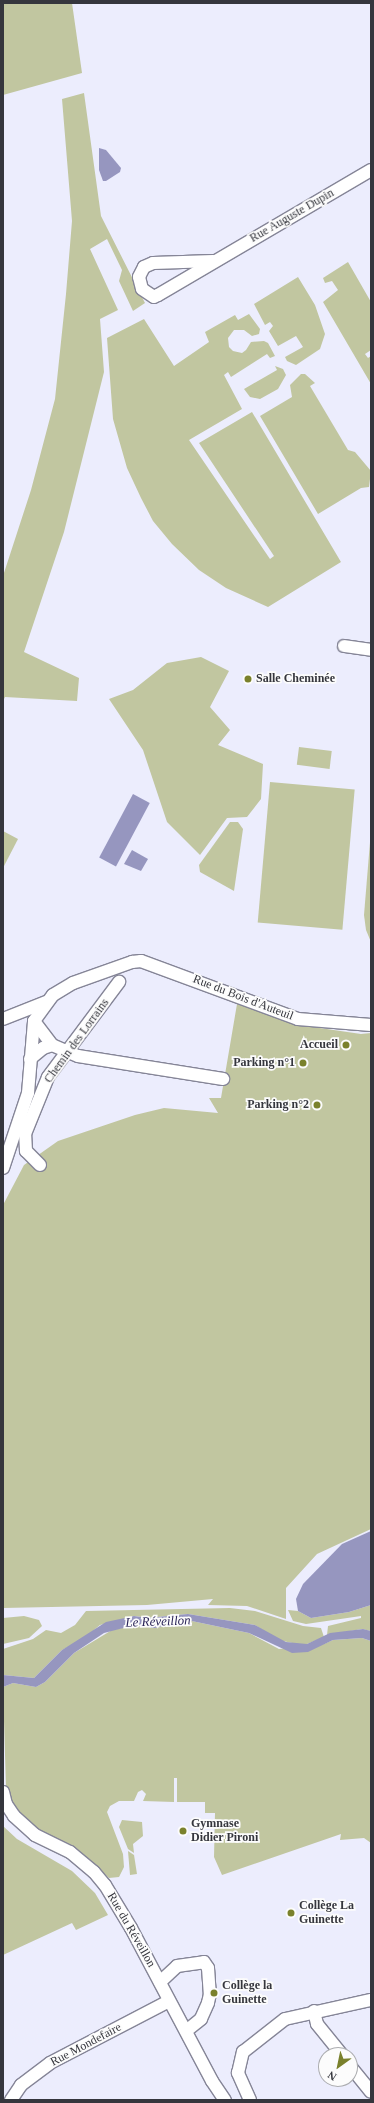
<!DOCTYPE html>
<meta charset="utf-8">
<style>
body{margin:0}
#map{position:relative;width:374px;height:2103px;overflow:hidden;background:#ecedfd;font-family:"Times New Roman",serif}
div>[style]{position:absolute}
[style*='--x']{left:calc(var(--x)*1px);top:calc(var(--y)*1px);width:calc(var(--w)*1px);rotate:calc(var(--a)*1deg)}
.green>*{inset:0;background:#c1c6a0;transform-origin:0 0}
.water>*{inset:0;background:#9696bf;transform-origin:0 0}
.roads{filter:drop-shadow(1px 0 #858597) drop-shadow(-1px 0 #858597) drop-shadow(0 1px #858597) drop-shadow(0 -1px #858597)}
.minor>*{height:12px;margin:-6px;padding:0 6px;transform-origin:6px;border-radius:6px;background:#fff}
.dots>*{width:11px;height:11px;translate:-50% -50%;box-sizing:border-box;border:2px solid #fcfcfc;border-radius:50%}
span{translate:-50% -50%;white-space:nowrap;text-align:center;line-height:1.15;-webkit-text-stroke:3.5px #fcfcfc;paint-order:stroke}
.street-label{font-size:12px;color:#35363d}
.poi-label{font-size:12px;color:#35363d;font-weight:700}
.left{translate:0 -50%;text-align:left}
.right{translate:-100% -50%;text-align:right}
.water-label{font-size:13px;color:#2a2458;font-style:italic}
.frame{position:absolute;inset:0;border:4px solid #35363d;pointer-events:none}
.north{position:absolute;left:318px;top:2047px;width:40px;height:40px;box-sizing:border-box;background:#fcfcfc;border:1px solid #acadb0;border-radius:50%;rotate:213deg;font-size:11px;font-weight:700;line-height:16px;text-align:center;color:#35363d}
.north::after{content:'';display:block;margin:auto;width:14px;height:18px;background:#7a812c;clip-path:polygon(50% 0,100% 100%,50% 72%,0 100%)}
</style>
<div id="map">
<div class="green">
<i style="clip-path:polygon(3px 3px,72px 3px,82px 73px,3px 95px)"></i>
<i style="clip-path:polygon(84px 93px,101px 216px,145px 303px,133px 311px,119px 281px,122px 270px,107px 239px,90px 249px,118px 310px,100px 319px,104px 372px,64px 532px,24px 652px,79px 678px,77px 701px,5px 697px,3px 701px,3px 576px,31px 490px,55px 399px,66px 294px,72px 221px,62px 99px)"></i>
<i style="clip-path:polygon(348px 262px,371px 302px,371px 350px,365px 354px,368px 358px,371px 356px,371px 384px,323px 302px,338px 290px,332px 281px,325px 283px,323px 278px)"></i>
<i style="clip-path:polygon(298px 277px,315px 305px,325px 334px,320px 349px,296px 365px,287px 361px,285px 357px,303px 347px,296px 336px,278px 346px,269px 331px,273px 326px,270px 322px,265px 325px,254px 304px)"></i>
<i style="clip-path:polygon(249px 314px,260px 329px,259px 334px,252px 336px,244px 330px,234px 330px,228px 338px,229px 347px,233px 351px,242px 353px,246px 350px,251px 342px,264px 341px,268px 343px,275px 356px,270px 358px,267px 354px,231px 377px,228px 372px,224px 375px,242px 409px,189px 440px,270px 559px,274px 556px,199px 443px,252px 412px,341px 562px,268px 607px,226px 588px,199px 570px,172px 544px,153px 521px,141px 498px,127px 468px,113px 419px,107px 338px,144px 319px,174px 366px,209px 342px,205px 332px,235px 315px,238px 320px)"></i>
<i style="clip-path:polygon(275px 366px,283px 369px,286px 375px,278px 389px,260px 399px,250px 397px,244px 389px,277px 370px)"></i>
<i style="clip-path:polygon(301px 374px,305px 374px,315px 383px,310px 386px,348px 450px,355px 452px,371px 471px,369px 487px,361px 488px,318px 514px,260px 416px,292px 397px,290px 385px)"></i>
<i style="clip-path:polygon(201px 657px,229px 671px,210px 707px,230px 730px,218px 745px,263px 764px,261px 799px,247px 817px,227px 818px,200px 855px,167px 822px,143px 750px,109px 699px,133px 690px,167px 663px)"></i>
<i style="left:299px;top:747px;width:33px;height:18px;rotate:7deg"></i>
<i style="left:270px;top:782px;width:85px;height:141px;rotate:5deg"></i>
<i style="clip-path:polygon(230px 822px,238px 822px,243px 829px,234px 891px,200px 872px,199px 865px)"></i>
<i style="clip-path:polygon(371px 830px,371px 942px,366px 930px,364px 915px)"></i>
<i style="clip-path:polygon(3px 831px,18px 839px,3px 868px)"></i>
<i style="clip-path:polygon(237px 1004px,313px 1027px,361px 1034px,371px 1033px,371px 1529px,317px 1554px,286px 1588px,286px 1619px,247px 1606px,208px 1605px,213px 1599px,147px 1605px,3px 1608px,3px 1205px,24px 1165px,58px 1141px,135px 1115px,164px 1108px,218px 1113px,209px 1098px,221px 1098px)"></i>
<i style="clip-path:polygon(371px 1605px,371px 1631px,362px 1629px,327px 1635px,328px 1626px,361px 1618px,361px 1616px,306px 1624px,293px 1621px,288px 1610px,298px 1611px,311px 1618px,349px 1612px)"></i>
<i style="clip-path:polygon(230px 1608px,255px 1611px,303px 1626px,321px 1628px,324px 1637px,307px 1644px,297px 1644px,278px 1640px,255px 1625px,188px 1614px,148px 1618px,135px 1616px,100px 1625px,83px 1639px,62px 1650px,34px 1678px,3px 1675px,3px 1649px,33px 1639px,46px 1630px,61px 1633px,75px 1625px,86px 1611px)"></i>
<i style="clip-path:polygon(24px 1616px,39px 1620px,42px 1626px,29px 1638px,3px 1644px,3px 1618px)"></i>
<i style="clip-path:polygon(187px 1620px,249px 1633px,279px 1649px,324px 1644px,333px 1640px,362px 1638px,371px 1641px,371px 1843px,364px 1838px,340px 1840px,341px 1834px,222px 1875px,214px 1857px,215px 1813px,205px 1813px,205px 1802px,177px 1802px,177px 1778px,174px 1778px,174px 1802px,143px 1801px,146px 1794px,142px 1790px,138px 1792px,134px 1801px,119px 1801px,110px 1806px,107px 1812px,123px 1854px,124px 1867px,119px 1877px,109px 1878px,87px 1858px,28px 1824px,11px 1803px,6px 1788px,3px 1687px,13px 1683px,36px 1687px,45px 1682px,74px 1653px,112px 1630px,135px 1625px,155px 1628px)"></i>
<i style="clip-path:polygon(122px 1820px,142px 1822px,143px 1836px,133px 1844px,134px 1853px,128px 1849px,119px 1827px)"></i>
<i style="clip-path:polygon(3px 1826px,17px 1839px,72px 1871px,95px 1893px,108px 1915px,76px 1930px,72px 1923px,3px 1955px)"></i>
<i style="clip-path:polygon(128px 1851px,134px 1855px,137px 1874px,130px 1875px)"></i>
</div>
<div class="water">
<i style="clip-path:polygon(99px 148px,106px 150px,121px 168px,120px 172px,106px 181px,103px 181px,99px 170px)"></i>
<i style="left:133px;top:794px;width:19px;height:72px;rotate:28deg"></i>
<i style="clip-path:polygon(132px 850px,148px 859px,141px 871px,124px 864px)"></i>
<i style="clip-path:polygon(371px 1531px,371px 1605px,349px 1612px,311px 1618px,298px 1611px,296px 1599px,303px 1584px,342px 1544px)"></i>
<i style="clip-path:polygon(188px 1614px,255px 1625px,286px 1642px,307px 1644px,330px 1633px,363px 1629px,371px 1631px,371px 1641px,362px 1638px,333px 1640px,308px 1652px,292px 1653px,249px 1633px,187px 1620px,155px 1628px,135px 1625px,104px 1633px,74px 1653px,45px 1682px,36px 1687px,13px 1683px,3px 1687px,3px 1675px,34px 1678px,62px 1650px,106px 1622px,134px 1616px,148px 1618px)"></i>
</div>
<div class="roads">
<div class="minor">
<i style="--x:213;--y:261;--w:60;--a:178.1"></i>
<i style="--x:153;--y:263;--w:10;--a:156"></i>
<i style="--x:144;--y:267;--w:11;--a:117"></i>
<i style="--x:139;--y:277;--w:12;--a:76"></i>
<i style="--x:142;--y:289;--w:14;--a:34"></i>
<i style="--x:154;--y:297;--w:4;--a:-27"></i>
<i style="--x:158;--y:295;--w:247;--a:-30.4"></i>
<i style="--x:344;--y:646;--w:27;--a:8"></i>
<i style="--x:3;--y:1019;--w:46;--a:-21.6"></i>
<i style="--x:34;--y:1021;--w:30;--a:53"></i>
<i style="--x:30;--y:1059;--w:17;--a:-40"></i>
<i style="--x:43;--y:1048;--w:9;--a:-18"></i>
<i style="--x:52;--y:1045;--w:28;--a:23"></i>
<i style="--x:78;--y:1056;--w:147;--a:9"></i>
<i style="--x:40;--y:1165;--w:20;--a:-135"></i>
<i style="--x:26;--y:1151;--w:17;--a:-93"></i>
<i style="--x:25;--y:1134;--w:61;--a:-68"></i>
<i style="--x:48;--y:1077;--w:119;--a:-53.2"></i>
<i style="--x:3;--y:1168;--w:79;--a:-71.6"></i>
<i style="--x:28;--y:1093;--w:72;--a:-85.2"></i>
<i style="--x:34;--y:1021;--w:32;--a:-54"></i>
<i style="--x:53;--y:995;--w:23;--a:-31"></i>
<i style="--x:73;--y:983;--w:63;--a:-19.6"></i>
<i style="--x:132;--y:962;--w:9;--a:-6"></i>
<i style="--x:141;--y:961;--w:167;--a:20.3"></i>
<i style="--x:298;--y:1019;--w:73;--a:4.7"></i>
<i style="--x:3;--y:1792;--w:12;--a:76"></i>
<i style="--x:6;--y:1804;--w:14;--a:56"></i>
<i style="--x:14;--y:1816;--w:28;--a:42"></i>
<i style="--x:35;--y:1835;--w:39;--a:26"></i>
<i style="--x:70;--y:1852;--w:31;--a:40"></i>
<i style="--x:94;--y:1872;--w:17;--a:50"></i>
<i style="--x:105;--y:1885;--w:50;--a:58.8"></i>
<i style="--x:131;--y:1928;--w:173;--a:62.1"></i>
<i style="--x:212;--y:2081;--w:23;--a:56"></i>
<i style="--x:160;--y:1982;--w:23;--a:-43"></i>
<i style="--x:177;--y:1966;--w:27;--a:-8"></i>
<i style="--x:204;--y:1962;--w:7;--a:56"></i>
<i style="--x:208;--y:1968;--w:26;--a:86"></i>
<i style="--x:210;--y:1994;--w:9;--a:103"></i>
<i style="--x:208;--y:2003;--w:17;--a:114"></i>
<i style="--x:201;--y:2019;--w:19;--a:141"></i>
<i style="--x:314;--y:2011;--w:13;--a:77"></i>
<i style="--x:317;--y:2024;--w:40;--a:51"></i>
<i style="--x:350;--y:2066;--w:33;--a:51"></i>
<i style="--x:11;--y:2100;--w:18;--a:-56"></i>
<i style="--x:21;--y:2085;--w:36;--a:-37"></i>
<i style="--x:50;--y:2063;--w:134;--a:-27.5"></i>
<i style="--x:250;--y:2100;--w:30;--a:-114"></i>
<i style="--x:238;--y:2073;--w:22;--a:-77"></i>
<i style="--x:243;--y:2052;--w:53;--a:-38.2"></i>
<i style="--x:285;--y:2019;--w:88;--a:-12.5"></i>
</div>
</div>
<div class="dots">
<i style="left:248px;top:679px;background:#7a812c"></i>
<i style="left:346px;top:1045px;background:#7a812c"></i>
<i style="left:303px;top:1063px;background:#7a812c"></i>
<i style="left:317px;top:1105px;background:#7a812c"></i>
<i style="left:183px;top:1831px;background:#7a812c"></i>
<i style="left:291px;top:1913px;background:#7a812c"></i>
<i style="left:214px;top:1993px;background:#7a812c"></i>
</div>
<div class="street-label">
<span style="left:292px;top:216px;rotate:-30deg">Rue Auguste Dupin</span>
<span style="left:243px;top:998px;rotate:21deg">Rue du Bois d'Auteuil</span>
<span style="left:77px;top:1041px;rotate:-54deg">Chemin des Lorrains</span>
<span style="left:131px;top:1930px;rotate:60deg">Rue du Réveillon</span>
<span style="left:86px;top:2045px;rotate:-28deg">Rue Mondefaire</span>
</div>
<div class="poi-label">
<span class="left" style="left:256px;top:679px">Salle Cheminée</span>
<span class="right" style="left:338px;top:1045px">Accueil</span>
<span class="right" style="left:295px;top:1063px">Parking n°1</span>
<span class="right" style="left:309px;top:1105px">Parking n°2</span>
<span class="left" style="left:191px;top:1831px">Gymnase<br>Didier Pironi</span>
<span class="left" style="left:299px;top:1913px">Collège La<br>Guinette</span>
<span class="left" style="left:222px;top:1993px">Collège la<br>Guinette</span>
</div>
<div class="water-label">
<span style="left:158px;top:1622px;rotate:-2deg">Le Réveillon</span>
</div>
<div class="frame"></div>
<div class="north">N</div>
</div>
